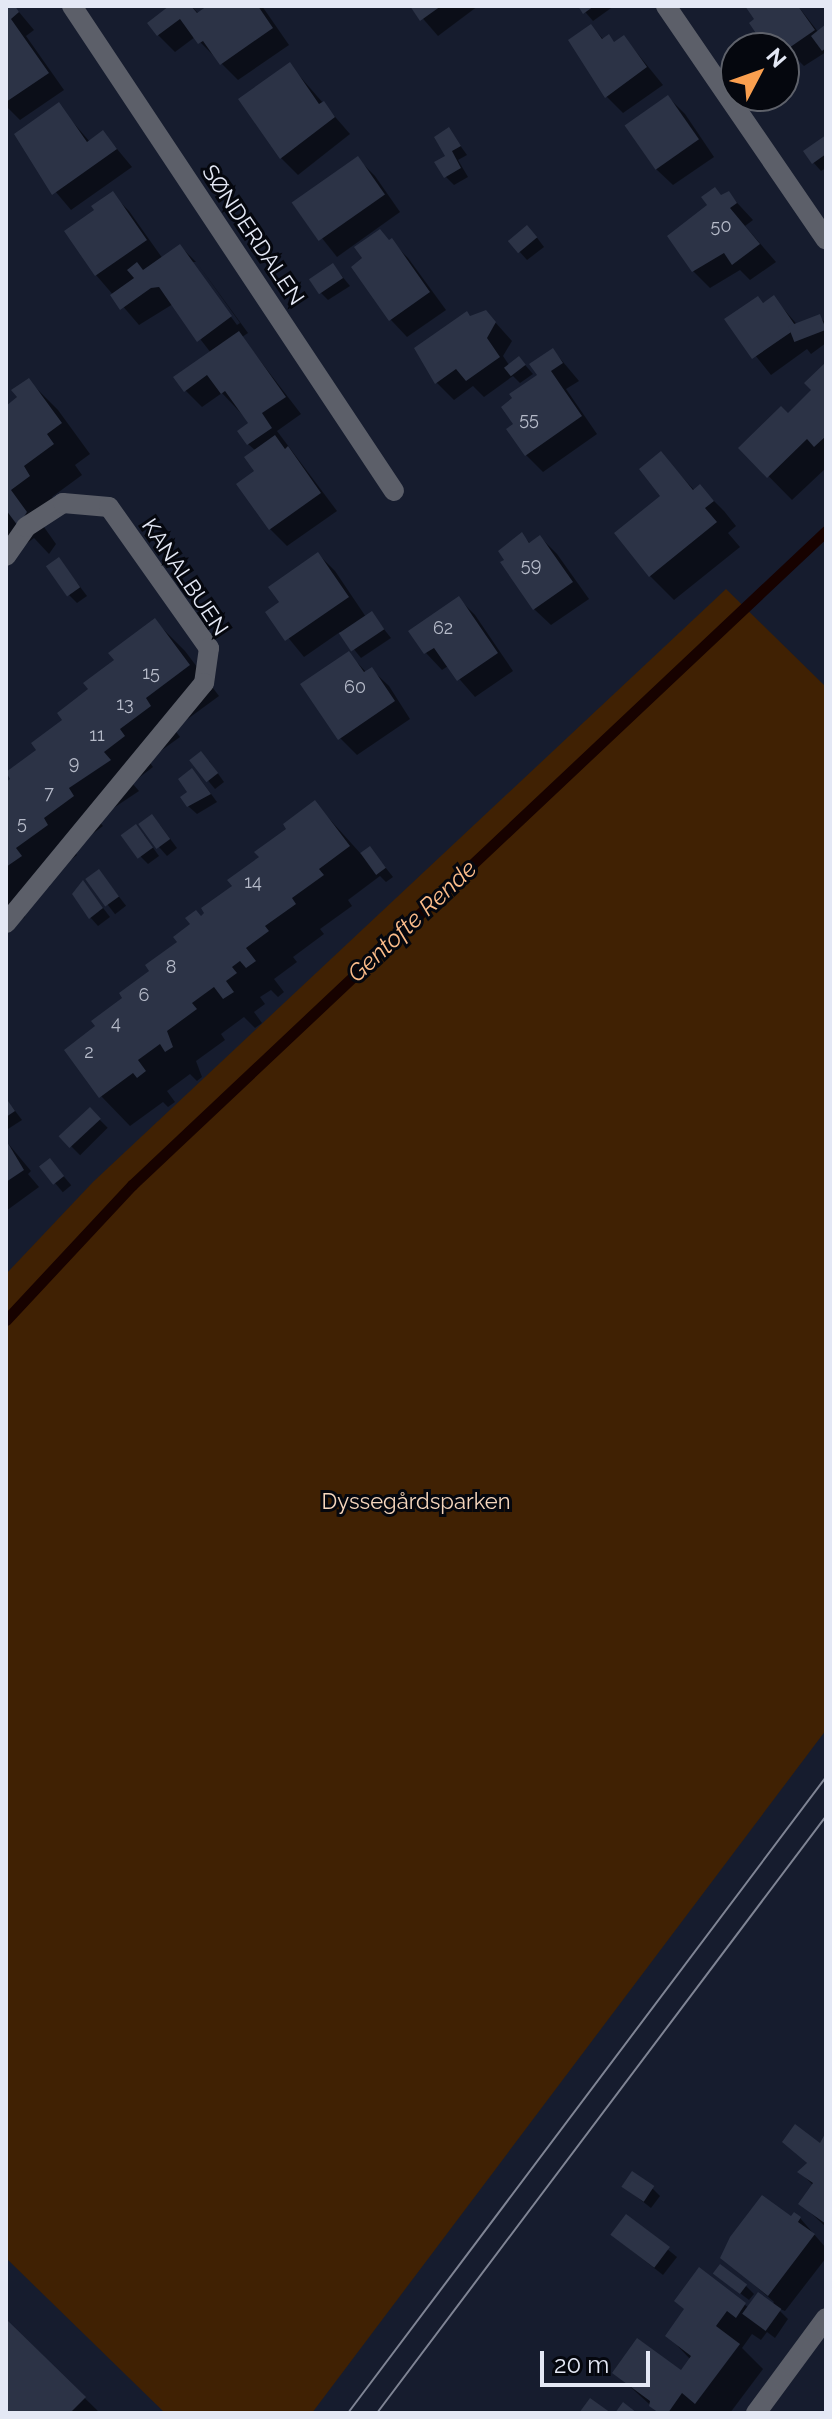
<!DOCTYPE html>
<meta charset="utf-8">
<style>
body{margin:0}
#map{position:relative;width:832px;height:2419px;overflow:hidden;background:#161c2e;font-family:Raleway,sans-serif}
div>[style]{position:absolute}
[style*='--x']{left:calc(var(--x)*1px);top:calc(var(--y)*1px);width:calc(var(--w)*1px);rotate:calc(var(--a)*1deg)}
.green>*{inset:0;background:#402103}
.shadow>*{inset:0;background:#0007;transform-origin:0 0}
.stream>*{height:11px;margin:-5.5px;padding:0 5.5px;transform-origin:5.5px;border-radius:5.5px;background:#170200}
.building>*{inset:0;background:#2c3346;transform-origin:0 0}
.minor>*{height:20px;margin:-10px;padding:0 10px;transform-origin:10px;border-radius:10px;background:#5c5f69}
.tram>*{height:2px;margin:-1px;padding:0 1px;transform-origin:1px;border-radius:1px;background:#7f8494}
span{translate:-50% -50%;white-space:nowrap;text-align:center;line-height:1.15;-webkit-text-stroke:6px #05070e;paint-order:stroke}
.number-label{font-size:18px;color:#b6bbc9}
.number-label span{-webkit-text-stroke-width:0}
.street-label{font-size:22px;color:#e4e8f5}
.park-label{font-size:22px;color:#f6d6bd}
.water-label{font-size:24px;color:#fcbc8a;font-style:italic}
.frame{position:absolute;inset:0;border:8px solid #e4e8f5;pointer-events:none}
.north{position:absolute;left:720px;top:32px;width:80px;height:80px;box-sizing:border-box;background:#05070e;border:2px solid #5e616a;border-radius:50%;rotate:49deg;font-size:22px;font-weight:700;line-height:32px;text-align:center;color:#e4e8f5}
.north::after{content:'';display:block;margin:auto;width:28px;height:36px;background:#fa9f4f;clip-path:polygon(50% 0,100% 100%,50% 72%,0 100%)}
.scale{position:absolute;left:540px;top:2351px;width:110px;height:36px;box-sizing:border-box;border:4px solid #e4e8f5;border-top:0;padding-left:10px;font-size:24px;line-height:28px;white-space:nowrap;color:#e4e8f5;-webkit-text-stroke:6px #05070e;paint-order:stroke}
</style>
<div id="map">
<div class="green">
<i style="clip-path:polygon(726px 589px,826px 687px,826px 1730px,312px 2413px,165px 2413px,6px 2258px,6px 1274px,93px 1182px)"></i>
</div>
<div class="shadow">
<i style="clip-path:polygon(6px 6px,14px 6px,34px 30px,26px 36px,64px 90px,20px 120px,6px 106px)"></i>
<i style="clip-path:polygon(173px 6px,191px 6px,199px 14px,210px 6px,262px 6px,289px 45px,238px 80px,195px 37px,175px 52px,158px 35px,150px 23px)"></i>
<i style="clip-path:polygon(412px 6px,478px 6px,438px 36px)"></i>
<i style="clip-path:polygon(580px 6px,614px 6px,593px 21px)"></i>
<i style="clip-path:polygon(748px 6px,798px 6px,819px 33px,826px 27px,826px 52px,804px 66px,798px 60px,787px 67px,784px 48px,769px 48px,752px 24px,757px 20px)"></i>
<i style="clip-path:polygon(591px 26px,604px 40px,615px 43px,624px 37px,663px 85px,623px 113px,606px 96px)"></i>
<i style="clip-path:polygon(290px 65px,350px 134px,298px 175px,281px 158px,241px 99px)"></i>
<i style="clip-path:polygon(668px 97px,685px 114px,714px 157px,673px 185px,656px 169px)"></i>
<i style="clip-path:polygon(58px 105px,90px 142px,103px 132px,132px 167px,71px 210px,39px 172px)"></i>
<i style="clip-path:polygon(449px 130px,467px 155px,458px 160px,468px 177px,454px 185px,446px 177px)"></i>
<i style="clip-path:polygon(826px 138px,826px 168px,821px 171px,813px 162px)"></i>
<i style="clip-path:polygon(358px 159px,375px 176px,400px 212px,337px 257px,294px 203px)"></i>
<i style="clip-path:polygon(728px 193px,753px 220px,745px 226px,776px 262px,750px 280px,740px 270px,710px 288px,693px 271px,722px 197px)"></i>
<i style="clip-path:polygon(112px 194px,129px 211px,163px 259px,180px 246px,196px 262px,191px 262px,237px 325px,240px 323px,197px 263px,248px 333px,242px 337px,301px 414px,277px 431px,337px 511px,287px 546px,270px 529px,256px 451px,248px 444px,251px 424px,222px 393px,202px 407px,185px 390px,211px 353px,173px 304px,139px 325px,96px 275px,96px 211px)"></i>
<i style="clip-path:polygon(535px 235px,544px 247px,527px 260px,510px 241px)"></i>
<i style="clip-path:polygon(391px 241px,408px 258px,446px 310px,407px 337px,391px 320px,353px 267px)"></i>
<i style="clip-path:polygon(333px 265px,350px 286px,328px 300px,320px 292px)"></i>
<i style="clip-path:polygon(774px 298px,801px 329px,819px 317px,826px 323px,826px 343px,811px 354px,807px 349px,771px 375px,727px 320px)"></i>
<i style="clip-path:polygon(486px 312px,512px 341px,503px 356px,509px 365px,519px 358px,533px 374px,520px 383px,513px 376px,484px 397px,473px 386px,454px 400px,437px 383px,417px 349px)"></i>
<i style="clip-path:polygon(553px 350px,579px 381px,566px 389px,597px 434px,543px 472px,526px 455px,516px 424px)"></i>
<i style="clip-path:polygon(826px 365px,826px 468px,792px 500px,741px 448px,788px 416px,814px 391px)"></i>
<i style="clip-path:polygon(28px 380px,58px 410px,90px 454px,75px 465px,82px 475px,52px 497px,59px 506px,39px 520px,56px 544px,49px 554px,34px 538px,6px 559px,6px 408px,20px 398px)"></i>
<i style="clip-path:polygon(661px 454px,695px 491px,700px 487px,724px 511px,736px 526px,728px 533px,740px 547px,674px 600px,650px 576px,663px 496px)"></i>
<i style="clip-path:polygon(522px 535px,531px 544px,540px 537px,557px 554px,589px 599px,551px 625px,534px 609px)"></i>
<i style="clip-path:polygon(318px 554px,335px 571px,366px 617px,372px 614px,391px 638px,361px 658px,340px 632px,304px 657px,268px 613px,282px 603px)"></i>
<i style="clip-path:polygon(59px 559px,87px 596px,77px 603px,69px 595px)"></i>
<i style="clip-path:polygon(459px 599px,475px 615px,513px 671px,475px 697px,448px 666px,442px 670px,426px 653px)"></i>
<i style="clip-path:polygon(155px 621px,185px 651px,219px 696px,174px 729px,180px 737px,148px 760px,153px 767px,132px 783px,139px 791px,97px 819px,103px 826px,72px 849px,77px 855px,45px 879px,50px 886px,20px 909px,25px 917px,6px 931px,6px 785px)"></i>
<i style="clip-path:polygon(348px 653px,367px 673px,372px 670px,389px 686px,410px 719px,357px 755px,340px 738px)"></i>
<i style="clip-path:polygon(191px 760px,209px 761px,224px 782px,215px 789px)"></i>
<i style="clip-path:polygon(200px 779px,217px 802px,197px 814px,188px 806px)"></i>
<i style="clip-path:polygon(315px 803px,361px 854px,370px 848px,393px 877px,386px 882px,380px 876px,348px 900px,352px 906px,320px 929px,324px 934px,293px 957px,297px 962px,274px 979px,284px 992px,278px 997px,271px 990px,260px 997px,265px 1004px,254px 1012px,262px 1023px,255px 1028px,244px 1017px,221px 1034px,225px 1040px,196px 1061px,202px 1077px,197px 1081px,190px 1074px,167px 1091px,175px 1102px,168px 1107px,163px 1102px,130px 1126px,101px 1096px,98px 1027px)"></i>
<i style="clip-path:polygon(160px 825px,177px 848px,167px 856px,159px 847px)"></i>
<i style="clip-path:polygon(144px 835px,159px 856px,148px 864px,140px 856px)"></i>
<i style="left:99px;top:871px;width:44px;height:14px;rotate:52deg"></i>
<i style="clip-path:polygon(84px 883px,110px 917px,98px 926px,90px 917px)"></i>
<i style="clip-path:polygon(6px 1099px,22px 1120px,8px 1129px,6px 1127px)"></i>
<i style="left:90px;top:1110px;width:25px;height:39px;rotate:45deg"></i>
<i style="clip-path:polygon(6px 1141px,31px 1171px,28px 1174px,39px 1187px,6px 1211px)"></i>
<i style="left:50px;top:1160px;width:33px;height:11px;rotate:50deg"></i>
<i style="clip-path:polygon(826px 2136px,826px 2227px,801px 2204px,814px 2186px,800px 2172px,808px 2164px,784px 2142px,821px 2146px)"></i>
<i style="clip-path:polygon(624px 2187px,652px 2188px,660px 2196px,651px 2208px)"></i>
<i style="clip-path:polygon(627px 2216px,677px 2257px,663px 2275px,621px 2242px)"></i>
<i style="clip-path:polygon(800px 2218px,826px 2248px,826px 2258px,785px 2311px,777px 2308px,788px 2319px,775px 2338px,767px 2332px,761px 2340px,752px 2334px,742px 2348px,763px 2369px,730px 2413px,659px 2413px,614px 2372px,681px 2373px,691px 2360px,668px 2336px,686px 2310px,700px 2270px,749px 2308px,772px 2305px,774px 2302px,722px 2257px,792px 2219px)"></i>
<i style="clip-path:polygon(715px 2274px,746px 2286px,754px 2294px,749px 2300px)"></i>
<i style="clip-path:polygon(6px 2321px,100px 2413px,6px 2413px)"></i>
</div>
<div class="stream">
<i style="--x:6;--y:1320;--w:185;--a:-47"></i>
<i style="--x:132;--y:1185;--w:954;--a:-43.3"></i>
</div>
<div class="building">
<i style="clip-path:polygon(6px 6px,15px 6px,19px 12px,11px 19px,49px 73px,6px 102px)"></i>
<i style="clip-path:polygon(169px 6px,191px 6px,197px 13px,207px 6px,258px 6px,273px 28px,220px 65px,203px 41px,198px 44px,180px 19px,157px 36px,147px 23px)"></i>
<i style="clip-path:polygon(410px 6px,441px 6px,420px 21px)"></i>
<i style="clip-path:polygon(578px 6px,594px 6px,583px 14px)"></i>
<i style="clip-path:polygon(745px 6px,798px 6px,815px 30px,786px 50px,781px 43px,766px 48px,749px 23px,754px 19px)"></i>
<i style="clip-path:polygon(591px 24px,602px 39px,609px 34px,614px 42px,624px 35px,647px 67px,605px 98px,568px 40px)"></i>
<i style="clip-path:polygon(826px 24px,826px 48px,822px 51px,811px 36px)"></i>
<i style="clip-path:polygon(290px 62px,319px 104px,324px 101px,335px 117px,280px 159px,238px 99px)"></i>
<i style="left:668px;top:95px;width:54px;height:53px;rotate:55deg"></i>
<i style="clip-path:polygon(59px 102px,87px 142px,103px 130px,117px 149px,52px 195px,14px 134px)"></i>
<i style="clip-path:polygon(449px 127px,461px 146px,452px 151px,461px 168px,444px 178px,434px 162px,445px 156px,434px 137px)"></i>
<i style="clip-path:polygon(826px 135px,826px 154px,812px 164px,803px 151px)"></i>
<i style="left:358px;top:156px;width:47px;height:81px;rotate:55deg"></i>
<i style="clip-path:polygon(715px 187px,721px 195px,729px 191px,737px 203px,730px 208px,760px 244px,732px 265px,724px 253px,692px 272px,667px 236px,707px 205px,701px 197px)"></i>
<i style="clip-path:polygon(113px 191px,147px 240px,95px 276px,64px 231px,94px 210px,91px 206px)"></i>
<i style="left:527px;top:225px;width:16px;height:25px;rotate:50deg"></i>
<i style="clip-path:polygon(380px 229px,389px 240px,392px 238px,430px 292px,389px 321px,351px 267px,362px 258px,354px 247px)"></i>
<i style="clip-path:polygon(180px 244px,232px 316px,197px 342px,159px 287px,151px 288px,120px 310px,110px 295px,134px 278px,127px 270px,137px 262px,143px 270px)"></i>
<i style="left:333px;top:263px;width:18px;height:29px;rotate:56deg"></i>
<i style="clip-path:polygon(774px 295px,797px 328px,752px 359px,724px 319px,758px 296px,763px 303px)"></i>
<i style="clip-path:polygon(486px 310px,496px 322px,487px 338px,500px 357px,466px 381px,456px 369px,435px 384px,414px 348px,467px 311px,470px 316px)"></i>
<i style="left:820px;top:314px;width:17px;height:34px;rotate:69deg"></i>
<i style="clip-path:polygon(239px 331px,286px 397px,262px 413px,272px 428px,247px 445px,237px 431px,248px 423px,225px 391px,221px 394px,207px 375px,184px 392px,173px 377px)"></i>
<i style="clip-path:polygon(553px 348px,563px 363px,551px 371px,582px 416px,525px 456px,506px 429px,513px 424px,501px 407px,512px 398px,509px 394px,537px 375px,529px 364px)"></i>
<i style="left:519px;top:356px;width:11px;height:19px;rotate:52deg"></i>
<i style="clip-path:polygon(826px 362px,826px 436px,814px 447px,807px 439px,767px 478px,738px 448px,781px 406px,788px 413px,811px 390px,804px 383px)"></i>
<i style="clip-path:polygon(29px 378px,62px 423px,47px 434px,54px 444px,24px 466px,30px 476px,11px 490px,27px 512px,18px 526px,6px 510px,6px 406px,17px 397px,11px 390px)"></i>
<i style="clip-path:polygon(275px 435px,285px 449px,288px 446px,321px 493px,269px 530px,236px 484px,254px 471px,244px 457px)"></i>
<i style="clip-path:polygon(661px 451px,693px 490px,700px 484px,714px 501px,705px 508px,717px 522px,649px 577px,614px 533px,660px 496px,639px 469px)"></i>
<i style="clip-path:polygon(522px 532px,529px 543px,540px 535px,573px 582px,533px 610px,500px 562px,504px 560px,498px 551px)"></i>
<i style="clip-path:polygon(318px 552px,349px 597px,285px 641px,265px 612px,279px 602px,268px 587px)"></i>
<i style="left:59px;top:557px;width:37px;height:16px;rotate:55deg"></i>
<i style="clip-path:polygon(459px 596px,498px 653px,457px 681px,434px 648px,424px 654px,408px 631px)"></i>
<i style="left:372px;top:611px;width:22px;height:40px;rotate:56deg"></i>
<i style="clip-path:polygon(155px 618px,190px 665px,146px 698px,151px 706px,120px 729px,125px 736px,104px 752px,111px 760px,69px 788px,74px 796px,44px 818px,48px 825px,16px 848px,22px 856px,6px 867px,6px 782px,10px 779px,6px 772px,36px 750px,31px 743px,62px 720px,57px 713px,88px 689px,83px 683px,114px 660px,108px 653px)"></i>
<i style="clip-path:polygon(349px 651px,364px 672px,372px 667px,395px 701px,338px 740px,300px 684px)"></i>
<i style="left:201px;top:751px;width:28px;height:15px;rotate:52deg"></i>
<i style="clip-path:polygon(192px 768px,211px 794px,187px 807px,180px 797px,187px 792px,178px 779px)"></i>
<i style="clip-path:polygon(315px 800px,350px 846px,319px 869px,324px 875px,292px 898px,296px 904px,265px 926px,269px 931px,246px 948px,256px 961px,246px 968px,240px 961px,232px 967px,237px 973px,226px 981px,234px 992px,223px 999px,214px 987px,192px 1003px,197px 1009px,167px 1031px,173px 1047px,165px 1052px,160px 1044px,138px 1060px,146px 1071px,137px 1078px,133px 1073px,99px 1098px,64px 1050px,95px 1026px,91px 1021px,122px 998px,119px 993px,149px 971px,145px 965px,177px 942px,173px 937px,190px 924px,185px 918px,196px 910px,201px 916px,204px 913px,201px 908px,232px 886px,227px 880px,259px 857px,254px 852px,286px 829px,283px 824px)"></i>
<i style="left:152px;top:814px;width:31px;height:17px;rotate:54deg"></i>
<i style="left:136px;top:824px;width:29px;height:19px;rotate:54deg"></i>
<i style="left:370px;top:846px;width:27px;height:12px;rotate:54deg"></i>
<i style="left:99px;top:869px;width:34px;height:17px;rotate:54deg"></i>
<i style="clip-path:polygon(83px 880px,103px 908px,89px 919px,72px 894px)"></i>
<i style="clip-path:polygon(6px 1098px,15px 1111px,6px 1117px)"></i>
<i style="left:90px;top:1107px;width:16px;height:43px;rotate:47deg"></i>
<i style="clip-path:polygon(6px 1140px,24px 1170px,6px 1182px)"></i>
<i style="left:50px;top:1158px;width:23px;height:14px;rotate:52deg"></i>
<i style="clip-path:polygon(795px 2124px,820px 2143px,826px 2132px,826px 2224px,798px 2204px,813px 2183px,797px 2172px,807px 2163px,782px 2142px)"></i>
<i style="left:632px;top:2171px;width:27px;height:19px;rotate:34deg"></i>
<i style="clip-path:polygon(762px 2195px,791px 2216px,794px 2212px,801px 2217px,798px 2222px,815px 2234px,768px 2296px,720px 2258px,730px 2237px)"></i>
<i style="left:626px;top:2214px;width:55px;height:26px;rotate:37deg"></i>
<i style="left:720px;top:2264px;width:34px;height:12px;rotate:37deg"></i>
<i style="clip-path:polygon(699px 2267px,746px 2303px,736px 2318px,727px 2311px,716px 2326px,740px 2344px,695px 2404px,682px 2393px,668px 2413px,659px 2413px,649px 2406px,650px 2401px,612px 2373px,637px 2338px,681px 2370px,691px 2356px,665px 2336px,684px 2309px,674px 2301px)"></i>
<i style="left:758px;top:2292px;width:29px;height:27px;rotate:36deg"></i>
<i style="clip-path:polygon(6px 2319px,86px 2397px,70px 2413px,6px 2413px)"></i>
<i style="clip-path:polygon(590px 2398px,611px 2413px,579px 2413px)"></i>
<i style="clip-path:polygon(623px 2402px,637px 2413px,615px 2413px)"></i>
</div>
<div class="minor">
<i style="--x:72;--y:6;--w:582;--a:56.42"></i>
<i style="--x:666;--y:6;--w:283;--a:55.6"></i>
<i style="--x:6;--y:556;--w:35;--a:-55"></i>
<i style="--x:26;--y:527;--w:44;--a:-33"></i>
<i style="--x:63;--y:503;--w:46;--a:5"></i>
<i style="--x:109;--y:507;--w:173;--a:54.7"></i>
<i style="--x:209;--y:648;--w:35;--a:98"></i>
<i style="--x:204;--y:683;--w:311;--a:129.5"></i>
<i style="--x:756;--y:2413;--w:118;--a:-53.6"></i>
</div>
<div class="tram">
<i style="--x:348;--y:2413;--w:796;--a:-53.07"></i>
<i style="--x:377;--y:2413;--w:747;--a:-53.05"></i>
</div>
<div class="number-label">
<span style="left:721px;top:226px">50</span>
<span style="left:529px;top:419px">55</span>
<span style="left:531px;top:565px">59</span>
<span style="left:443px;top:628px">62</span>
<span style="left:151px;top:673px">15</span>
<span style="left:355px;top:687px">60</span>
<span style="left:125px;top:704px">13</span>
<span style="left:97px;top:735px">11</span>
<span style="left:74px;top:763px">9</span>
<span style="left:49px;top:793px">7</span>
<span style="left:22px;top:823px">5</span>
<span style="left:253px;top:882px">14</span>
<span style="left:171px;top:967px">8</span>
<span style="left:144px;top:995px">6</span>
<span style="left:116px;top:1023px">4</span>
<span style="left:89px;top:1052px">2</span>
</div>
<div class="street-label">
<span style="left:253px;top:235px;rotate:56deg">SØNDERDALEN</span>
<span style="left:185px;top:577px;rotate:56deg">KANALBUEN</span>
</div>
<div class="park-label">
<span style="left:416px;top:1502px">Dyssegårdsparken</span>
</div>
<div class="water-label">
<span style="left:412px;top:921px;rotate:-43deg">Gentofte Rende</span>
</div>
<div class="frame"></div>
<div class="north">N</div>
<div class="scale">20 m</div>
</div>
